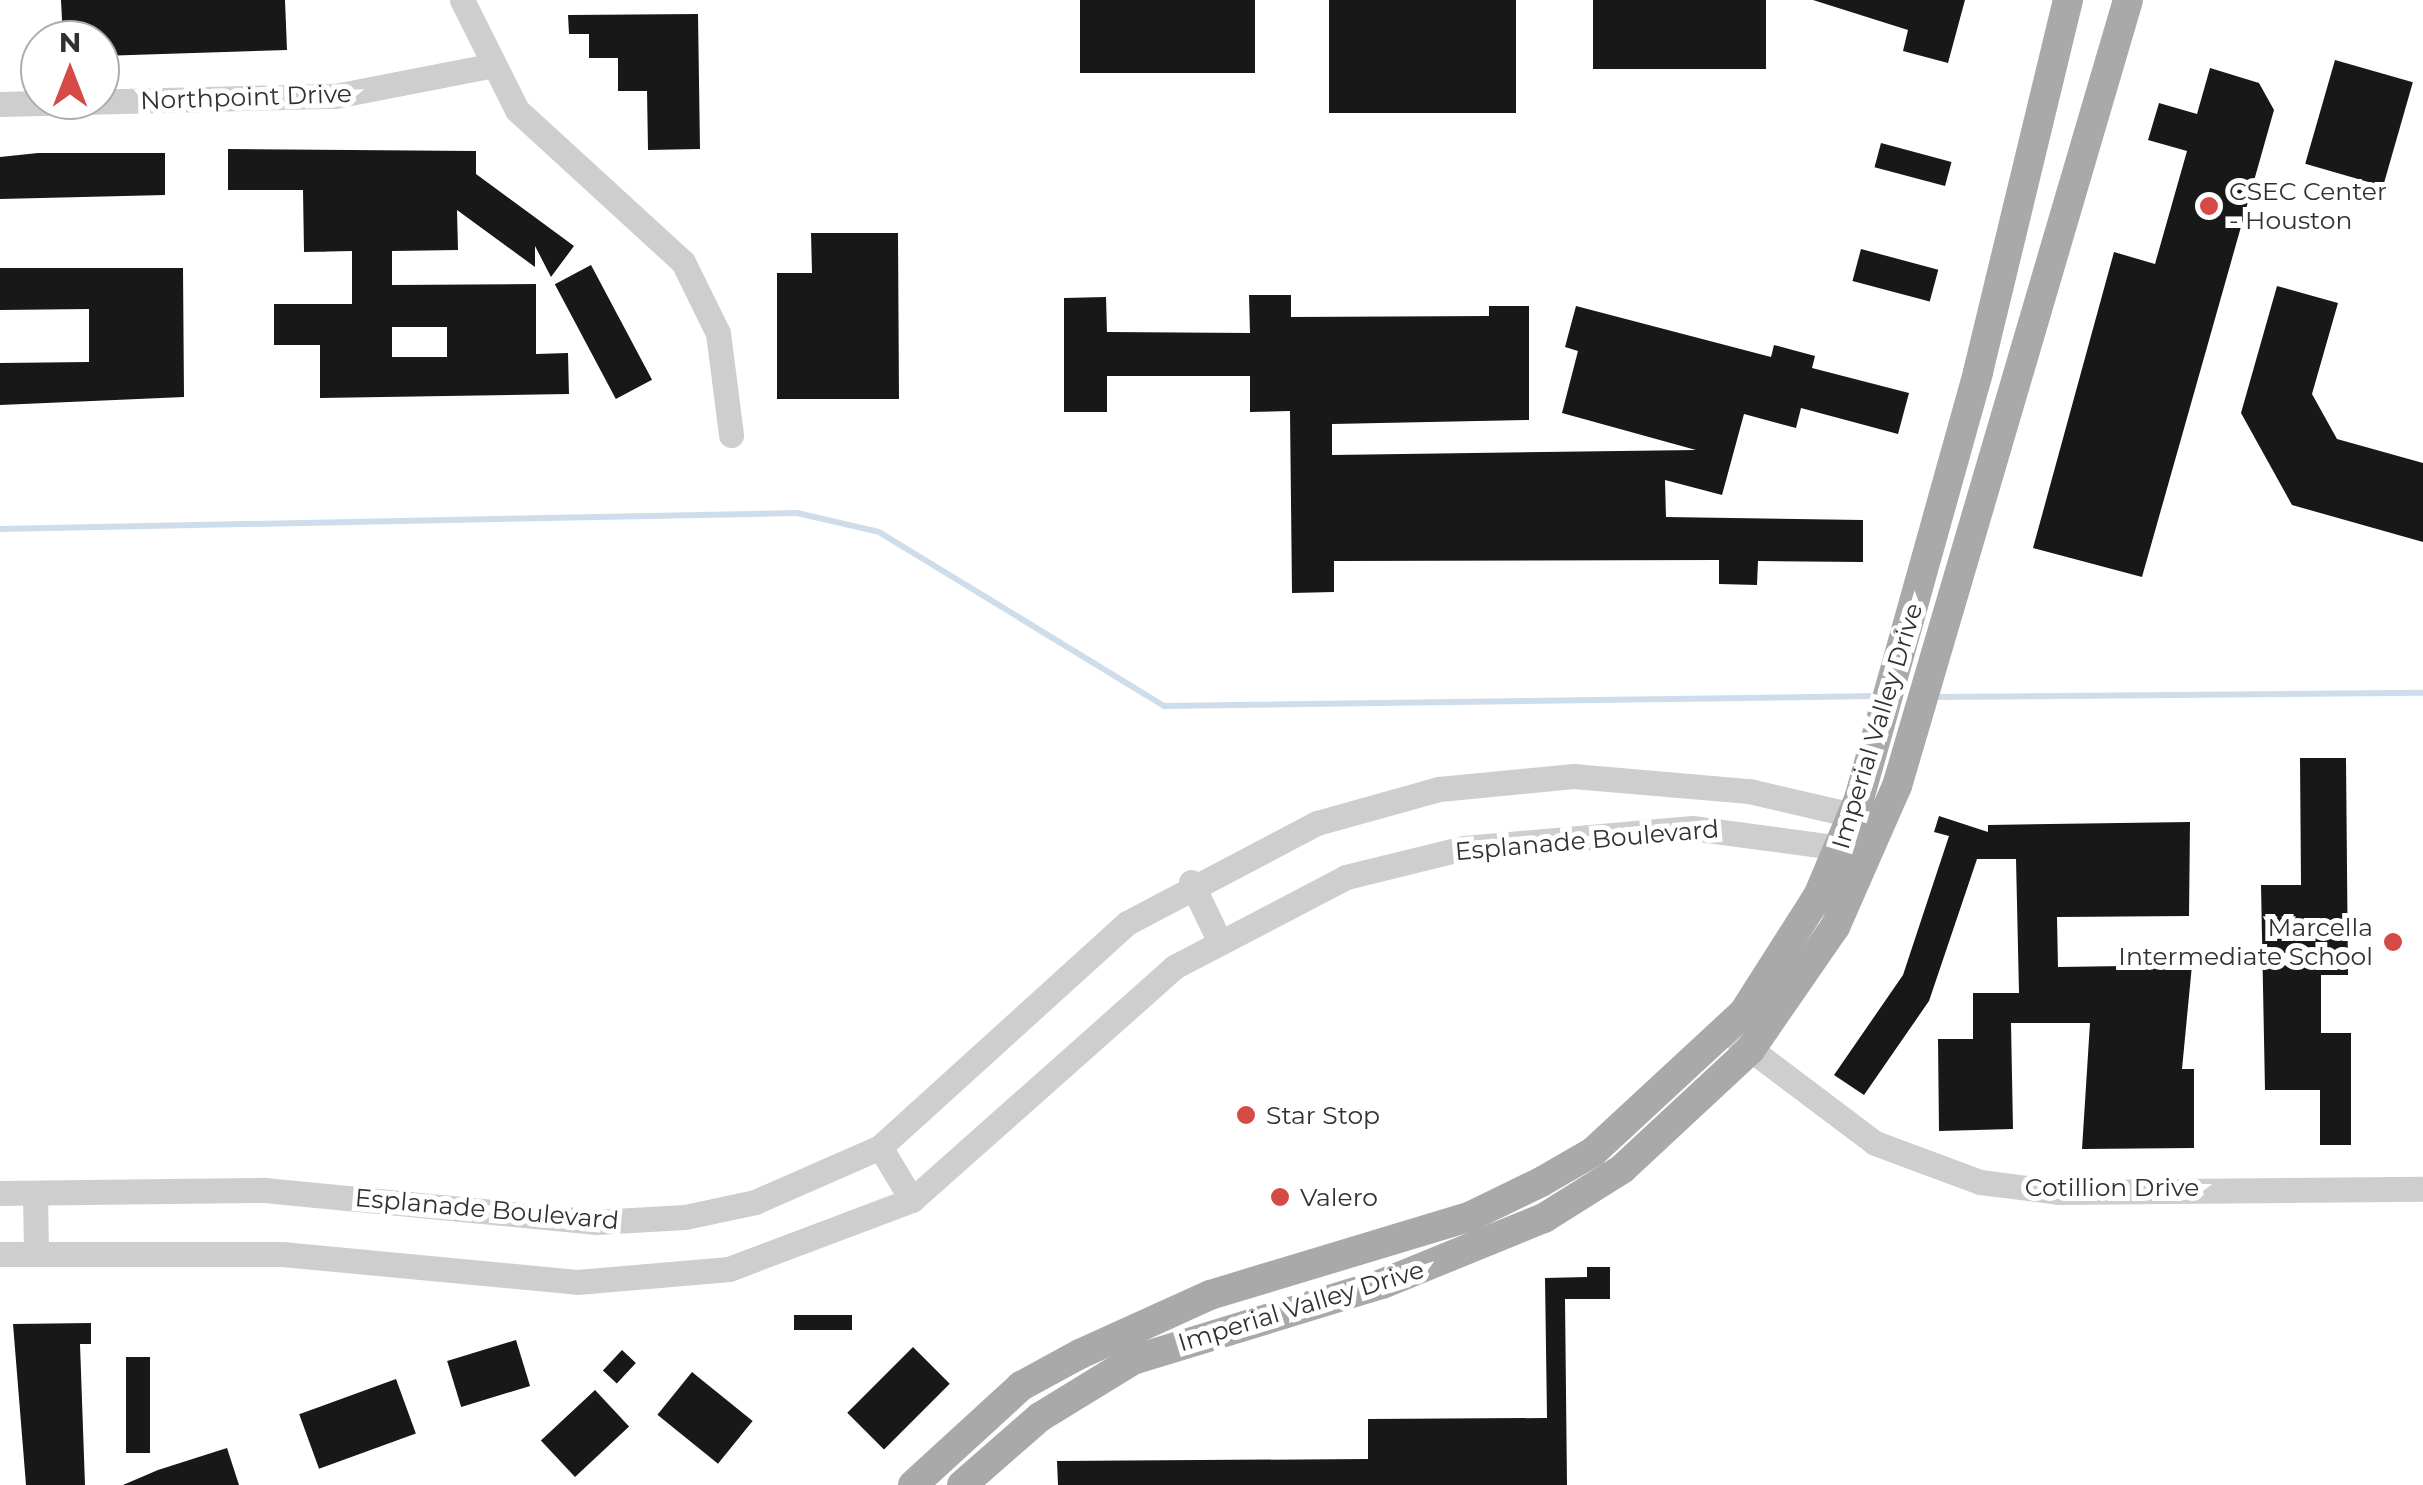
<!DOCTYPE html>
<style>
body{margin:0}
#map{position:relative;width:2423px;height:1485px;overflow:hidden;background:#fff;font-family:Montserrat,sans-serif}
div>[style]{position:absolute}
[style*='--x']{left:calc(var(--x)*1px);top:calc(var(--y)*1px);width:calc(var(--w)*1px);rotate:calc(var(--a)*1deg)}
.stream>*{height:6px;margin:-3px;padding:0 3px;transform-origin:3px;border-radius:3px;background:#cfddea}
.building>*{inset:0;background:#181818;transform-origin:0 0}
.minor>*{height:25px;margin:-12.5px;padding:0 12.5px;transform-origin:12.5px;border-radius:12.5px;background:#cecece}
.major>*{height:30px;margin:-15px;padding:0 15px;transform-origin:15px;border-radius:15px;background:#a9a9a9}
.dots>*{width:28px;height:28px;translate:-50% -50%;box-sizing:border-box;border:5px solid #fff;border-radius:50%}
span{translate:-50% -50%;white-space:nowrap;text-align:center;line-height:1.15;-webkit-text-stroke:10px #fff;paint-order:stroke}
.street-label{font-size:25px;color:#313131}
.poi-label{font-size:25px;color:#313131}
.left{translate:0 -50%;text-align:left}
.right{translate:-100% -50%;text-align:right}
.north{position:absolute;left:20px;top:20px;width:100px;height:100px;box-sizing:border-box;background:#fff;border:2px solid #adadad;border-radius:50%;rotate:0deg;font-size:28px;font-weight:700;line-height:40px;text-align:center;color:#313131}
.north::after{content:'';display:block;margin:auto;width:35px;height:45px;background:#d64a45;clip-path:polygon(50% 0,100% 100%,50% 72%,0 100%)}
</style>
<div id="map">
<div class="stream">
<i style="--x:0;--y:529;--w:797;--a:-1.15"></i>
<i style="--x:797;--y:513;--w:84;--a:13"></i>
<i style="--x:879;--y:532;--w:334;--a:31.4"></i>
<i style="--x:1164;--y:706;--w:712;--a:-0.8"></i>
<i style="--x:1934;--y:697;--w:489;--a:-0.5"></i>
</div>
<div class="building">
<i style="clip-path:polygon(61px 0,285px 0,287px 50px,100px 56px,100px 40px,63px 40px)"></i>
<i style="left:1080px;top:0;width:175px;height:73px"></i>
<i style="left:1329px;top:0;width:187px;height:113px"></i>
<i style="left:1593px;top:0;width:173px;height:69px"></i>
<i style="clip-path:polygon(1813px 0,1965px 0,1948px 63px,1903px 51px,1908px 30px)"></i>
<i style="clip-path:polygon(698px 14px,700px 149px,648px 150px,647px 91px,618px 91px,618px 58px,589px 58px,589px 34px,569px 34px,568px 15px)"></i>
<i style="left:2335px;top:60px;width:81px;height:108px;rotate:16deg"></i>
<i style="clip-path:polygon(2210px 68px,2259px 83px,2274px 110px,2142px 577px,2033px 548px,2114px 252px,2155px 264px,2187px 151px,2148px 140px,2159px 103px,2197px 114px)"></i>
<i style="left:1881px;top:143px;width:73px;height:25px;rotate:15deg"></i>
<i style="clip-path:polygon(evenodd,228px 149px,476px 151px,476px 174px,574px 246px,551px 277px,535px 246px,535px 267px,457px 210px,458px 250px,392px 251px,392px 285px,536px 284px,536px 354px,568px 353px,569px 394px,320px 398px,320px 345px,274px 345px,274px 304px,352px 304px,352px 251px,304px 252px,303px 190px,228px 190px,228px 149px,392px 327px,447px 327px,447px 357px,392px 357px,392px 327px)"></i>
<i style="clip-path:polygon(38px 153px,165px 153px,165px 195px,0 199px,0 157px)"></i>
<i style="clip-path:polygon(811px 233px,898px 233px,899px 399px,777px 399px,777px 273px,812px 273px)"></i>
<i style="left:1861px;top:249px;width:80px;height:33px;rotate:15deg"></i>
<i style="left:591px;top:265px;width:130px;height:41px;rotate:62deg"></i>
<i style="clip-path:polygon(0 268px,183px 268px,184px 397px,0 405px,0 363px,89px 362px,89px 309px,0 310px)"></i>
<i style="clip-path:polygon(2277px 286px,2338px 303px,2312px 394px,2337px 439px,2423px 463px,2423px 542px,2292px 505px,2241px 413px)"></i>
<i style="clip-path:polygon(1249px 295px,1291px 295px,1291px 317px,1489px 316px,1489px 306px,1529px 306px,1529px 420px,1332px 424px,1332px 455px,1696px 450px,1562px 413px,1578px 351px,1565px 347px,1576px 306px,1771px 357px,1774px 345px,1815px 356px,1812px 368px,1909px 393px,1898px 434px,1801px 408px,1796px 428px,1744px 414px,1722px 495px,1665px 480px,1666px 517px,1863px 520px,1863px 562px,1758px 561px,1757px 585px,1719px 584px,1719px 560px,1334px 561px,1334px 592px,1292px 593px,1290px 411px,1250px 412px,1250px 376px,1107px 376px,1107px 412px,1064px 412px,1064px 298px,1106px 297px,1107px 332px,1250px 333px)"></i>
<i style="clip-path:polygon(2300px 758px,2346px 758px,2348px 975px,2321px 975px,2321px 1033px,2351px 1033px,2351px 1145px,2320px 1145px,2320px 1090px,2265px 1090px,2261px 885px,2301px 885px)"></i>
<i style="clip-path:polygon(1939px 816px,1988px 832px,1988px 825px,2190px 822px,2189px 916px,2057px 917px,2058px 967px,2192px 965px,2182px 1069px,2194px 1069px,2194px 1148px,2082px 1149px,2090px 1023px,2011px 1023px,2013px 1129px,1939px 1131px,1938px 1039px,1973px 1039px,1973px 993px,2019px 993px,2016px 859px,1977px 859px,1929px 1001px,1864px 1095px,1834px 1075px,1903px 975px,1949px 836px,1934px 832px)"></i>
<i style="clip-path:polygon(1587px 1267px,1610px 1267px,1610px 1299px,1565px 1299px,1567px 1485px,1058px 1485px,1057px 1461px,1368px 1459px,1368px 1419px,1547px 1418px,1545px 1278px,1587px 1277px)"></i>
<i style="left:794px;top:1315px;width:58px;height:15px"></i>
<i style="clip-path:polygon(91px 1323px,91px 1344px,80px 1344px,85px 1485px,26px 1485px,13px 1324px)"></i>
<i style="left:516px;top:1340px;width:48px;height:72px;rotate:73deg"></i>
<i style="left:913px;top:1347px;width:52px;height:93px;rotate:45deg"></i>
<i style="left:622px;top:1350px;width:19px;height:28px;rotate:43deg"></i>
<i style="left:126px;top:1357px;width:24px;height:96px"></i>
<i style="left:692px;top:1372px;width:78px;height:55px;rotate:39deg"></i>
<i style="left:396px;top:1379px;width:58px;height:103px;rotate:70deg"></i>
<i style="left:595px;top:1390px;width:50px;height:74px;rotate:47deg"></i>
<i style="clip-path:polygon(227px 1448px,239px 1485px,123px 1485px,158px 1470px)"></i>
</div>
<div class="minor">
<i style="--x:462;--y:0;--w:123;--a:63.4"></i>
<i style="--x:517;--y:110;--w:225;--a:42.5"></i>
<i style="--x:683;--y:262;--w:79;--a:63.8"></i>
<i style="--x:718;--y:333;--w:103;--a:82.7"></i>
<i style="--x:0;--y:104;--w:335;--a:-1.4"></i>
<i style="--x:335;--y:96;--w:157;--a:-11"></i>
<i style="--x:1191;--y:882;--w:62;--a:64.3"></i>
<i style="--x:1725;--y:1030;--w:188;--a:37"></i>
<i style="--x:1875;--y:1143;--w:112;--a:20.4"></i>
<i style="--x:1980;--y:1182;--w:80;--a:7.2"></i>
<i style="--x:2059;--y:1192;--w:364;--a:-0.5"></i>
<i style="--x:880;--y:1147;--w:62;--a:58.9"></i>
<i style="--x:0;--y:1193;--w:264;--a:-0.7"></i>
<i style="--x:264;--y:1190;--w:334;--a:5.5"></i>
<i style="--x:596;--y:1222;--w:89;--a:-3.2"></i>
<i style="--x:685;--y:1217;--w:72;--a:-12.1"></i>
<i style="--x:755;--y:1202;--w:137;--a:-23.7"></i>
<i style="--x:880;--y:1147;--w:333;--a:-42.2"></i>
<i style="--x:1127;--y:923;--w:215;--a:-27.8"></i>
<i style="--x:1317;--y:823;--w:127;--a:-15.6"></i>
<i style="--x:1439;--y:789;--w:135;--a:-5.5"></i>
<i style="--x:1573;--y:776;--w:177;--a:4.9"></i>
<i style="--x:1749;--y:791;--w:106;--a:13.1"></i>
<i style="--x:1852;--y:815;--w:17;--a:54"></i>
<i style="--x:35;--y:1193;--w:60;--a:89"></i>
<i style="--x:0;--y:1254;--w:282;--a:0"></i>
<i style="--x:282;--y:1254;--w:296;--a:5.4"></i>
<i style="--x:577;--y:1282;--w:153;--a:-4.9"></i>
<i style="--x:729;--y:1269;--w:196;--a:-20.7"></i>
<i style="--x:912;--y:1200;--w:351;--a:-41.6"></i>
<i style="--x:1174;--y:967;--w:194;--a:-27.6"></i>
<i style="--x:1346;--y:877;--w:122;--a:-13.8"></i>
<i style="--x:1464;--y:848;--w:229;--a:-5"></i>
<i style="--x:1692;--y:828;--w:165;--a:7.6"></i>
</div>
<div class="major">
<i style="--x:913;--y:1485;--w:147;--a:-42.5"></i>
<i style="--x:1021;--y:1386;--w:67;--a:-28.5"></i>
<i style="--x:1080;--y:1354;--w:143;--a:-24.4"></i>
<i style="--x:1210;--y:1295;--w:273;--a:-16.8"></i>
<i style="--x:1471;--y:1216;--w:78;--a:-25.9"></i>
<i style="--x:1541;--y:1182;--w:60;--a:-30"></i>
<i style="--x:1593;--y:1152;--w:206;--a:-42.8"></i>
<i style="--x:1744;--y:1012;--w:138;--a:-57.5"></i>
<i style="--x:1818;--y:896;--w:105;--a:-67.1"></i>
<i style="--x:1859;--y:799;--w:443;--a:-74.4"></i>
<i style="--x:1978;--y:372;--w:383;--a:-76.4"></i>
<i style="--x:962;--y:1485;--w:103;--a:-41.1"></i>
<i style="--x:1040;--y:1417;--w:109;--a:-31.5"></i>
<i style="--x:1133;--y:1360;--w:260;--a:-17"></i>
<i style="--x:1382;--y:1284;--w:175;--a:-22.2"></i>
<i style="--x:1544;--y:1218;--w:92;--a:-32.1"></i>
<i style="--x:1622;--y:1169;--w:175;--a:-42.9"></i>
<i style="--x:1750;--y:1050;--w:150;--a:-55.4"></i>
<i style="--x:1835;--y:927;--w:154;--a:-66.3"></i>
<i style="--x:1897;--y:786;--w:819;--a:-73.62"></i>
</div>
<div class="dots">
<i style="left:2209px;top:206px;background:#d64a45"></i>
<i style="left:2393px;top:942px;background:#d64a45"></i>
<i style="left:1246px;top:1115px;background:#d64a45"></i>
<i style="left:1280px;top:1197px;background:#d64a45"></i>
</div>
<div class="street-label">
<span style="left:246px;top:97px;rotate:-2deg">Northpoint Drive</span>
<span style="left:1877px;top:726px;rotate:-73deg">Imperial Valley Drive</span>
<span style="left:1587px;top:840px;rotate:-5deg">Esplanade Boulevard</span>
<span style="left:2112px;top:1187px">Cotillion Drive</span>
<span style="left:487px;top:1209px;rotate:5deg">Esplanade Boulevard</span>
<span style="left:1301px;top:1306px;rotate:-17deg">Imperial Valley Drive</span>
</div>
<div class="poi-label">
<span class="left" style="left:2229px;top:206px">CSEC Center<br>- Houston</span>
<span class="right" style="left:2373px;top:942px">Marcella<br>Intermediate School</span>
<span class="left" style="left:1266px;top:1115px">Star Stop</span>
<span class="left" style="left:1300px;top:1197px">Valero</span>
</div>
<div class="north">N</div>
</div>
